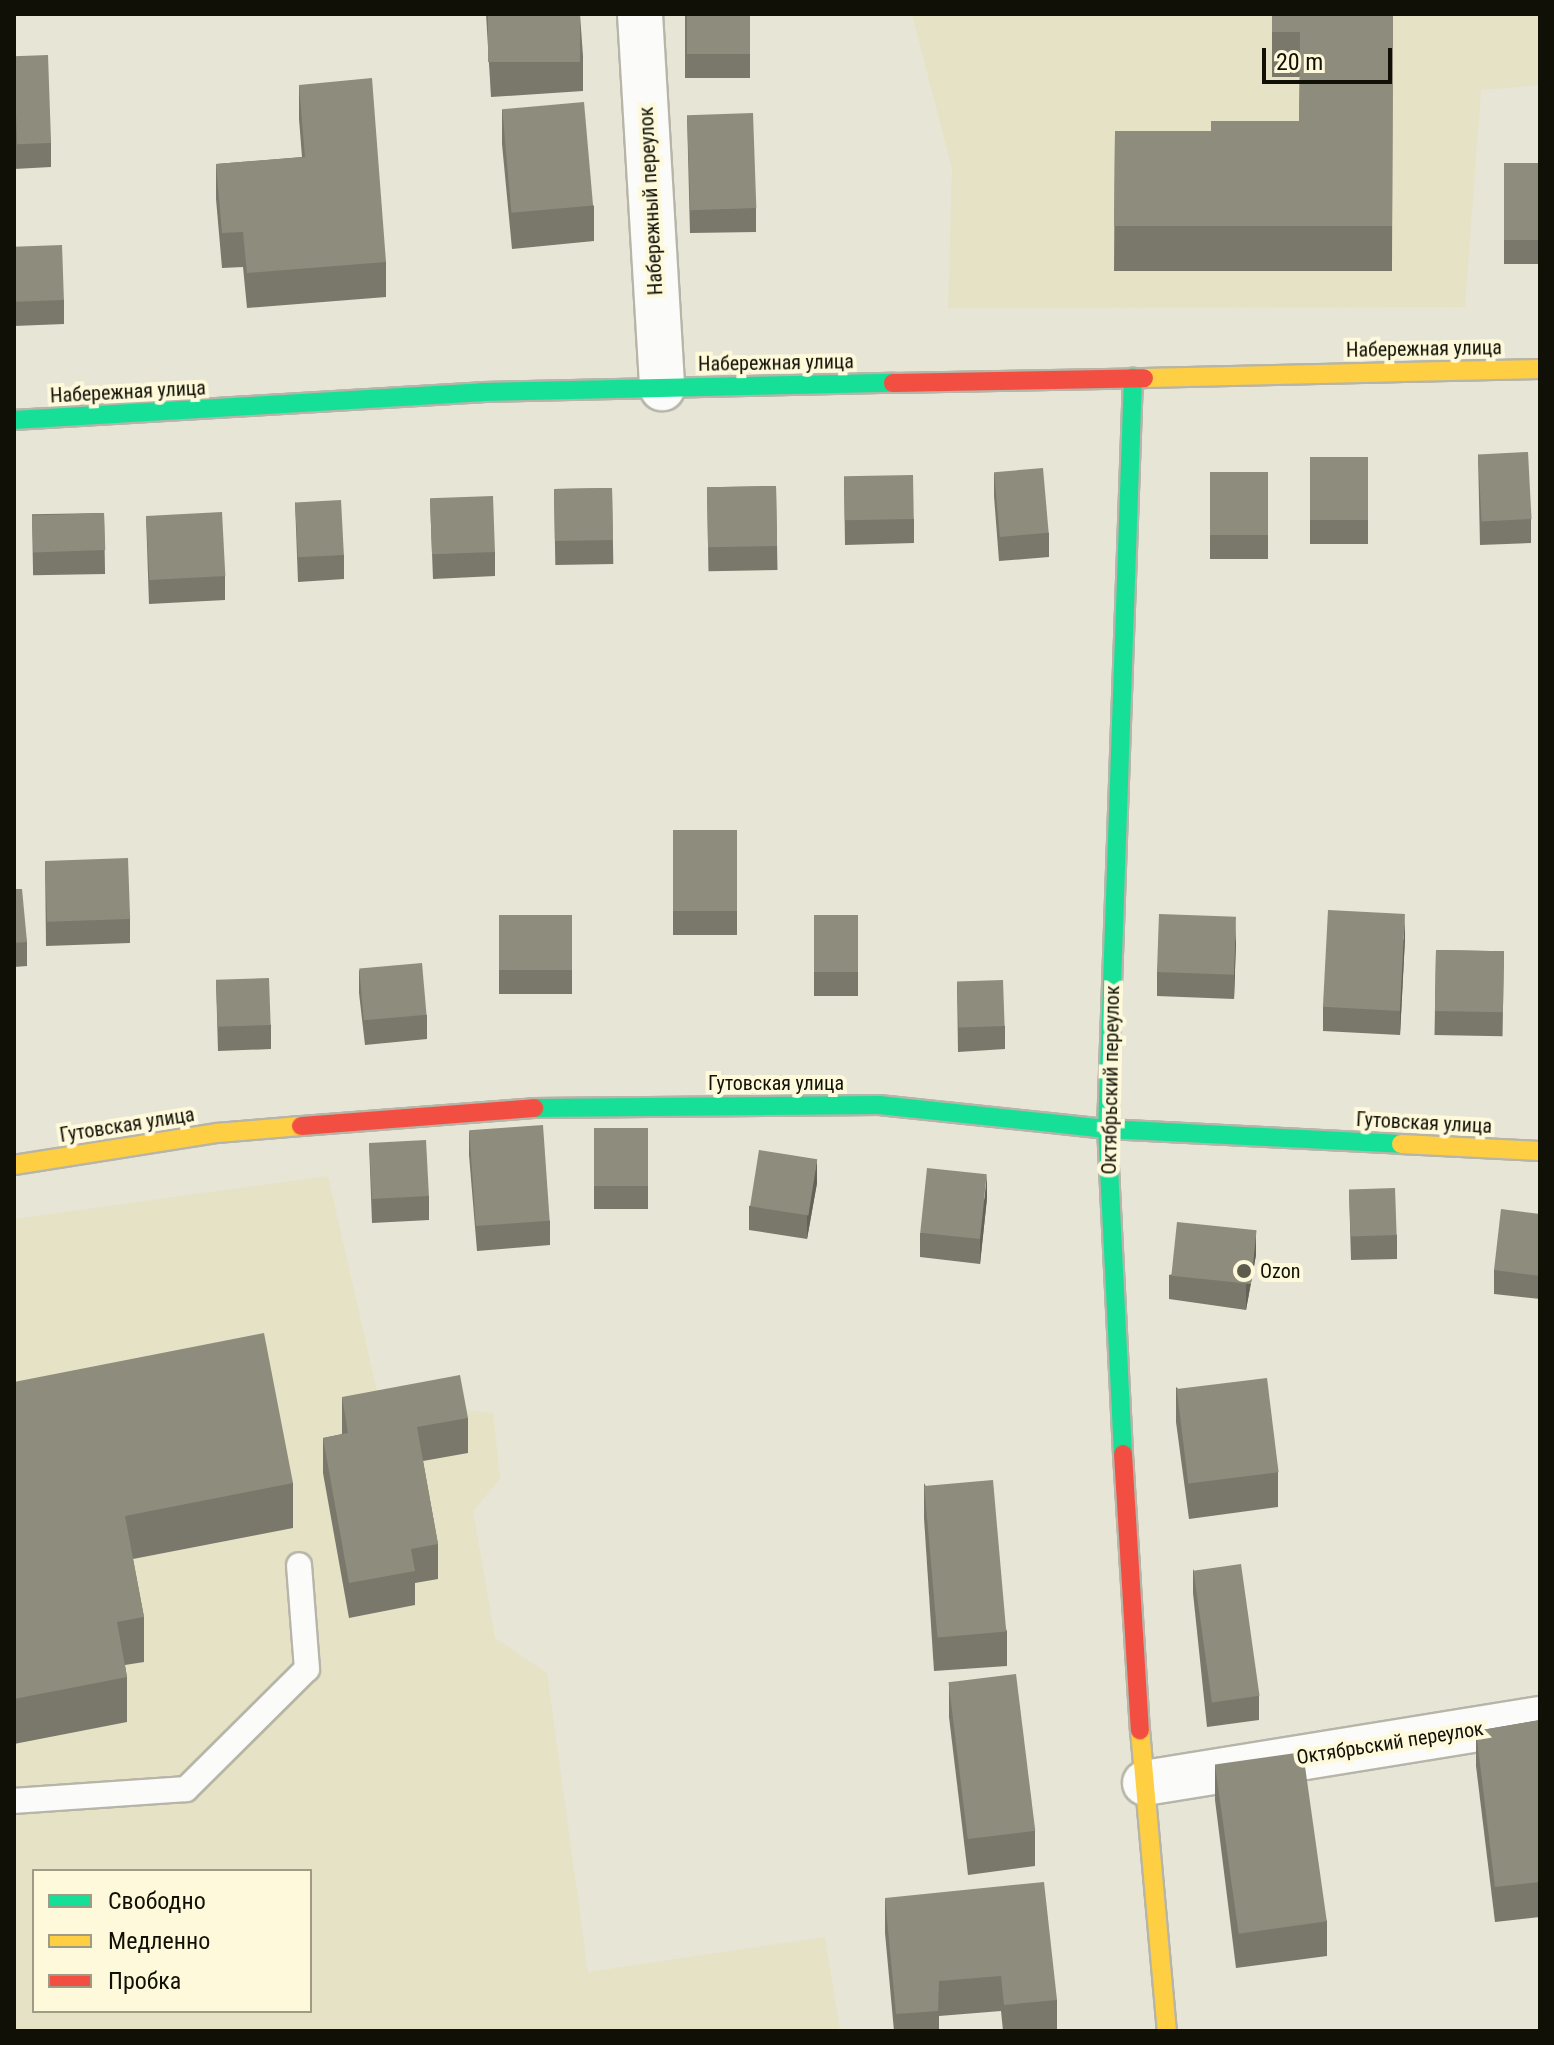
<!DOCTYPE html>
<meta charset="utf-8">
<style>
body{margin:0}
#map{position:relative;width:1554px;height:2045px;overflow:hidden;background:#e7e5d5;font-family:"Roboto Condensed",sans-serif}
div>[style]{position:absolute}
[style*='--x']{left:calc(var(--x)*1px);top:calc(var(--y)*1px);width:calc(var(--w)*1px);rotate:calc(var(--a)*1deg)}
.built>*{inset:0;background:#e5e2c6}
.roads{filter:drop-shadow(2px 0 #b7b5a8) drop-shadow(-2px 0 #b7b5a8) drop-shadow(0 2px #b7b5a8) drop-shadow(0 -2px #b7b5a8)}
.lane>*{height:24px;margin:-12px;padding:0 12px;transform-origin:12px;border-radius:12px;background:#fbfbf9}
.street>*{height:44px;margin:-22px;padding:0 22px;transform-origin:22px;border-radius:22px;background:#fbfbf9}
.fast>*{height:18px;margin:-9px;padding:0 9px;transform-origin:9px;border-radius:9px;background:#16e098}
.slow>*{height:18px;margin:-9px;padding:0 9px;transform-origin:9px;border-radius:9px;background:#ffcf43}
.jam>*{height:18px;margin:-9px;padding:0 9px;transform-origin:9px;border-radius:9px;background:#f24e42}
.wall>*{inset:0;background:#7a786b;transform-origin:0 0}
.shaded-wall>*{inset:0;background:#636257}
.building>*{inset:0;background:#8e8c7c;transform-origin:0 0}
.dots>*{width:22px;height:22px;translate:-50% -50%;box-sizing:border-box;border:4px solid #fdf9da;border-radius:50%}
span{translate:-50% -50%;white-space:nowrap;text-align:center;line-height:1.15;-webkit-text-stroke:8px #fdf9da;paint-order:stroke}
.street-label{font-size:20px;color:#111006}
.poi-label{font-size:20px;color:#111006}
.left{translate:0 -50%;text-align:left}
.frame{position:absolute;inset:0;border:16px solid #111006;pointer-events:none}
.legend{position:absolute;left:32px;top:1869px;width:280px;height:144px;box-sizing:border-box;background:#fdf9da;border:2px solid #9f9c85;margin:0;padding:10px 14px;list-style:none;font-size:24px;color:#111006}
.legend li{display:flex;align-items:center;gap:16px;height:40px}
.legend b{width:40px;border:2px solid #9f9c85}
.scale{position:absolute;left:1262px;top:48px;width:130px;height:36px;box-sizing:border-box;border:4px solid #111006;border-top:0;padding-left:10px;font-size:24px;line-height:28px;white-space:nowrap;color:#111006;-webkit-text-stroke:6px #fdf9da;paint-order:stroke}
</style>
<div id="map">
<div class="built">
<i style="clip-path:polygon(912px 14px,1540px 14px,1540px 85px,1481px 90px,1465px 307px,948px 308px,952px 169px)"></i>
<i style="clip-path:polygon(evenodd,328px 1176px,379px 1400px,493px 1413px,500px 1479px,473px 1511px,495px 1638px,547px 1673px,588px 1972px,825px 1937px,840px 2031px,14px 2031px,14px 1219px,328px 1176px,34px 1871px,310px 1871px,310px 2011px,34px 2011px,34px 1871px)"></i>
</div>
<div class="roads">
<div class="lane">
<i style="--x:14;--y:1801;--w:172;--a:-4"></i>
<i style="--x:186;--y:1789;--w:170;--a:-44.8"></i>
<i style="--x:307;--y:1669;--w:104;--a:-94.4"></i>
</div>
<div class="street">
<i style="--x:640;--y:14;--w:375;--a:86.6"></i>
<i style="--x:1145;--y:1783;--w:400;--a:-9.2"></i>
</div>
<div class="fast">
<i style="--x:14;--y:420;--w:468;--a:-3.4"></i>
<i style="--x:481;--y:392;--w:412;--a:-1.3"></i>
<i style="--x:534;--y:1108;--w:345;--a:-0.5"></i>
<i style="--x:879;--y:1105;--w:229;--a:6"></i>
<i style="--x:1107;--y:1129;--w:294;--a:2.9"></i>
<i style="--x:1123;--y:1454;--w:325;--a:-92.8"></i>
<i style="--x:1107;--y:1129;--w:752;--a:-88.02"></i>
</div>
<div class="slow">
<i style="--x:1144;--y:378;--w:396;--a:-1.3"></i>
<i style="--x:1401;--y:1144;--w:139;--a:2.9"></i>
<i style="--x:14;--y:1165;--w:206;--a:-9"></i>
<i style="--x:217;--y:1133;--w:84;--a:-4.8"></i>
<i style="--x:1140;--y:1730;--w:302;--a:84.9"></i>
</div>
<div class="jam">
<i style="--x:893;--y:383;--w:251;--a:-1.1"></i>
<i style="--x:301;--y:1126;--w:234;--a:-4.4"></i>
<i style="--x:1123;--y:1454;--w:277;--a:86.5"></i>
</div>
</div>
<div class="wall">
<i style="clip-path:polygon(486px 14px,580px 14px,583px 56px,583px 91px,491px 97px)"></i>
<i style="left:685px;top:14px;width:65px;height:64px"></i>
<i style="clip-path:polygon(1272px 14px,1393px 14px,1392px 271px,1114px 271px,1115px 131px,1211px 131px,1299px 121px,1300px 77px,1272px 77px)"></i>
<i style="clip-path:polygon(14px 56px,51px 143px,51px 167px,14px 169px)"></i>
<i style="clip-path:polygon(299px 85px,386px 262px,386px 297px,247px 308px,243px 267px,222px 268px,216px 199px,216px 164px,302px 157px,299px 119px)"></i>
<i style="clip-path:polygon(502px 109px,594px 206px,594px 241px,512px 249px,502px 144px)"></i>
<i style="clip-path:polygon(687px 115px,756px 208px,756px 232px,690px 233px)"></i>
<i style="left:1504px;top:163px;width:36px;height:101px"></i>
<i style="clip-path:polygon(14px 246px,64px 300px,64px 324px,14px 326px)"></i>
<i style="clip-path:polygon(1478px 454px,1531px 519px,1531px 543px,1480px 545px)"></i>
<i style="left:1310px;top:457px;width:58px;height:87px"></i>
<i style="clip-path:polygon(994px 472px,1049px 533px,1049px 557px,999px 561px,994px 496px)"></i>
<i style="left:1210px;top:472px;width:58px;height:87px"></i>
<i style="clip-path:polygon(844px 477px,914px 519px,914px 543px,845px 545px)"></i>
<i style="left:776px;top:486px;width:84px;height:69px;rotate:89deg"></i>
<i style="left:612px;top:488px;width:76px;height:58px;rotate:89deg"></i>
<i style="clip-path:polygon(430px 499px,495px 552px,495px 576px,433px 579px)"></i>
<i style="clip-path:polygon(295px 502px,344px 555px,344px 579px,298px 582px)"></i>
<i style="left:104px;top:513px;width:61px;height:72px;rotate:89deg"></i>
<i style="clip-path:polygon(146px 516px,225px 576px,225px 600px,149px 604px)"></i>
<i style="left:673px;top:830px;width:64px;height:105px"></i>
<i style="clip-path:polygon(45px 861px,130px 919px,130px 943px,46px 946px)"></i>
<i style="clip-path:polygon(14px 889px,27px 942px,27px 966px,14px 967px)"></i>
<i style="left:572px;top:915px;width:79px;height:73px;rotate:90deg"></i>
<i style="left:814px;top:915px;width:44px;height:81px"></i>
<i style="clip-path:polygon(1405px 938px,1400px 1035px,1323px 1031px,1323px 1007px)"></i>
<i style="clip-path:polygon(1236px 941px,1234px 999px,1157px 996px,1157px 972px)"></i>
<i style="left:1436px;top:950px;width:68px;height:85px;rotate:1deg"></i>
<i style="clip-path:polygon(359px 970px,427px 1015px,427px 1039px,365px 1045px,359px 993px)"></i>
<i style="clip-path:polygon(216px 980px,271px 1025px,271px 1049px,218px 1051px)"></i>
<i style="clip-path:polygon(957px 982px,1005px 1026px,1005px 1049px,958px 1052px)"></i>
<i style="left:594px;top:1128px;width:54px;height:81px"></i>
<i style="clip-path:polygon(469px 1131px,550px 1221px,550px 1245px,477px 1251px,469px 1155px)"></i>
<i style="clip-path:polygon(369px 1143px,429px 1196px,429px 1220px,372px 1223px)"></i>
<i style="clip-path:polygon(817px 1183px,807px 1239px,749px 1230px,749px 1206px)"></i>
<i style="clip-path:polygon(1349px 1190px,1397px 1235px,1397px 1259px,1351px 1260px)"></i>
<i style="clip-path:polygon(987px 1198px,980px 1264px,920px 1257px,920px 1233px)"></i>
<i style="clip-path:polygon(1540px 1214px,1540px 1299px,1494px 1294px,1494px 1270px)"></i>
<i style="clip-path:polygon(1256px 1255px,1246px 1310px,1169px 1299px,1169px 1275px)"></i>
<i style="clip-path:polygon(14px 1382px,293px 1483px,293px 1528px,133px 1559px,144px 1617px,144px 1662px,125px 1665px,127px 1677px,127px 1722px,14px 1744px)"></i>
<i style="clip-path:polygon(1176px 1387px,1278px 1472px,1278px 1507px,1189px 1519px,1176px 1422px)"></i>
<i style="clip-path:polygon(342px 1397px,468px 1418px,468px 1453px,423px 1461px,438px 1544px,438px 1579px,415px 1583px,415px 1605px,349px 1618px,323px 1473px,323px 1438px,342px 1434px)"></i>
<i style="clip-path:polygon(924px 1483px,1007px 1631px,1007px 1666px,934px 1671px,924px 1518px)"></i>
<i style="clip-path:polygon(1193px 1569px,1259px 1696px,1259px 1720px,1207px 1727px,1193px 1593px)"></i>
<i style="clip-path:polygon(949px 1683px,1035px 1831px,1035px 1866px,968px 1875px,949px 1717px)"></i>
<i style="clip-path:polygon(1540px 1720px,1540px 1917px,1495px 1922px,1476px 1766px,1476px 1731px)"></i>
<i style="clip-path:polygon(1215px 1765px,1327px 1921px,1327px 1956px,1236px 1968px,1215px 1800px)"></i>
<i style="clip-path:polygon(885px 1898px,1057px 2000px,1057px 2031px,1003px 2031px,1001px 2011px,939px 2016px,939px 2031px,894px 2031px,885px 1933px)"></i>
</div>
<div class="shaded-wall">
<i style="clip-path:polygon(1405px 914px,1405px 938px,1400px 1035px,1400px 1011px)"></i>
<i style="clip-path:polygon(1236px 917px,1236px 941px,1234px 999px,1234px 975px)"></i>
<i style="clip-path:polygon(817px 1159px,817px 1183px,807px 1239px,807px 1215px)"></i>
<i style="clip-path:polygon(987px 1174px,987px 1198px,980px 1264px,980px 1240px)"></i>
<i style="clip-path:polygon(1256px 1231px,1256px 1255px,1246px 1310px,1246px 1286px)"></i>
</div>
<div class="building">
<i style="left:488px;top:14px;width:92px;height:48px"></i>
<i style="left:687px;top:14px;width:63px;height:40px"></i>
<i style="clip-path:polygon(1272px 14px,1393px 14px,1392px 226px,1114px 226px,1115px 131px,1211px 131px,1211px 121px,1299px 121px,1300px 32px,1272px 32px)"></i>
<i style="left:48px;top:55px;width:88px;height:34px;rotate:88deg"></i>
<i style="clip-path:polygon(372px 78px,386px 262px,247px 273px,243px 232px,222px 233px,216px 164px,305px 157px,299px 85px)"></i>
<i style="left:584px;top:102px;width:104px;height:82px;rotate:85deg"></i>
<i style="left:753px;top:113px;width:95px;height:66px;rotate:88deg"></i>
<i style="left:1504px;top:163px;width:36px;height:77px"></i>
<i style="left:62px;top:245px;width:55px;height:48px;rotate:88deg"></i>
<i style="left:1528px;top:452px;width:67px;height:50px;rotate:87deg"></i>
<i style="left:1310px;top:457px;width:58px;height:63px"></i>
<i style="left:1043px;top:468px;width:65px;height:49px;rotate:85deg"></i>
<i style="left:1210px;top:472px;width:58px;height:63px"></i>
<i style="left:913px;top:475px;width:44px;height:69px;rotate:89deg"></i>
<i style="left:776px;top:486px;width:60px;height:69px;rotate:89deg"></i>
<i style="left:612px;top:488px;width:52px;height:58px;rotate:89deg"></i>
<i style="left:493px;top:496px;width:56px;height:63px;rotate:88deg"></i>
<i style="left:341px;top:500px;width:55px;height:46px;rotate:87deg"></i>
<i style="left:222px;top:512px;width:64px;height:76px;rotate:87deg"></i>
<i style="left:104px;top:513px;width:37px;height:72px;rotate:88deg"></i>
<i style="left:673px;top:830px;width:64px;height:81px"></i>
<i style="left:128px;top:858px;width:61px;height:83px;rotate:88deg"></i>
<i style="clip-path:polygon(14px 889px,22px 889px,27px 942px,14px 943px)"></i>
<i style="left:1328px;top:910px;width:77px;height:97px;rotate:3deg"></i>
<i style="left:1159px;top:914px;width:77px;height:58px;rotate:2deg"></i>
<i style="left:572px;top:915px;width:55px;height:73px;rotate:90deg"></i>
<i style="left:814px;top:915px;width:44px;height:57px"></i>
<i style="left:1436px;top:950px;width:68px;height:61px;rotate:1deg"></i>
<i style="left:422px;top:963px;width:52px;height:63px;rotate:85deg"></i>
<i style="left:269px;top:978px;width:47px;height:53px;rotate:88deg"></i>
<i style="left:1003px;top:980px;width:46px;height:46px;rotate:88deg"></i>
<i style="left:543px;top:1125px;width:96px;height:74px;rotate:86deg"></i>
<i style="left:594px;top:1128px;width:54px;height:58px"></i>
<i style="left:426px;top:1140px;width:56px;height:57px;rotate:87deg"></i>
<i style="left:759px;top:1150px;width:59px;height:57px;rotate:9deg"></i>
<i style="left:927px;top:1168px;width:60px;height:65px;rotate:6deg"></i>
<i style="left:1395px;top:1188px;width:47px;height:46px;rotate:88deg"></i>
<i style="clip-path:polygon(1501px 1209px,1540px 1214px,1540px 1276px,1494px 1270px)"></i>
<i style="left:1177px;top:1222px;width:80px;height:54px;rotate:6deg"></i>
<i style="clip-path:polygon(264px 1333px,293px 1483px,125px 1516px,144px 1617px,117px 1622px,127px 1677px,14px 1699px,14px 1382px)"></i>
<i style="clip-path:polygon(460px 1375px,468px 1418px,417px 1427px,438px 1544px,411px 1549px,415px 1571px,349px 1583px,323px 1438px,348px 1433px,342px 1397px)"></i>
<i style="left:1267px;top:1378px;width:95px;height:91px;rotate:83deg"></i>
<i style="left:993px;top:1480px;width:152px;height:69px;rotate:85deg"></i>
<i style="left:1241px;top:1564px;width:133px;height:48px;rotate:82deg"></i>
<i style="left:1016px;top:1674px;width:158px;height:68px;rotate:83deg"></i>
<i style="clip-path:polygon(1540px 1720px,1540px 1882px,1495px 1887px,1476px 1731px)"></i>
<i style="left:1303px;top:1752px;width:171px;height:89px;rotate:82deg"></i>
<i style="clip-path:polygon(1044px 1882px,1057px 2000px,1004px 2005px,1001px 1976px,939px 1981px,938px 2011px,896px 2014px,885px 1898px)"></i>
</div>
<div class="dots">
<i style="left:1244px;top:1271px;background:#5c5b4e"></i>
</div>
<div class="street-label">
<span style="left:651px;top:201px;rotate:-93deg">Набережный переулок</span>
<span style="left:1424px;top:349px;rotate:-1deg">Набережная улица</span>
<span style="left:776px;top:363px;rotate:-1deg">Набережная улица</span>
<span style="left:128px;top:392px;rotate:-3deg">Набережная улица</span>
<span style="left:1111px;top:1080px;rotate:-89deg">Октябрьский переулок</span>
<span style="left:776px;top:1083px">Гутовская улица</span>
<span style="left:1424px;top:1123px;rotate:3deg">Гутовская улица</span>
<span style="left:127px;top:1125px;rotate:-9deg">Гутовская улица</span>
<span style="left:1390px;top:1743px;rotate:-9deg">Октябрьский переулок</span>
</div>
<div class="poi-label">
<span class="left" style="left:1260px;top:1271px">Ozon</span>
</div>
<div class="frame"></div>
<ul class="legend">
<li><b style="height:10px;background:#16e098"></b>Свободно</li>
<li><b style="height:10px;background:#ffcf43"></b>Медленно</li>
<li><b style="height:10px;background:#f24e42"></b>Пробка</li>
</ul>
<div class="scale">20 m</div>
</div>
